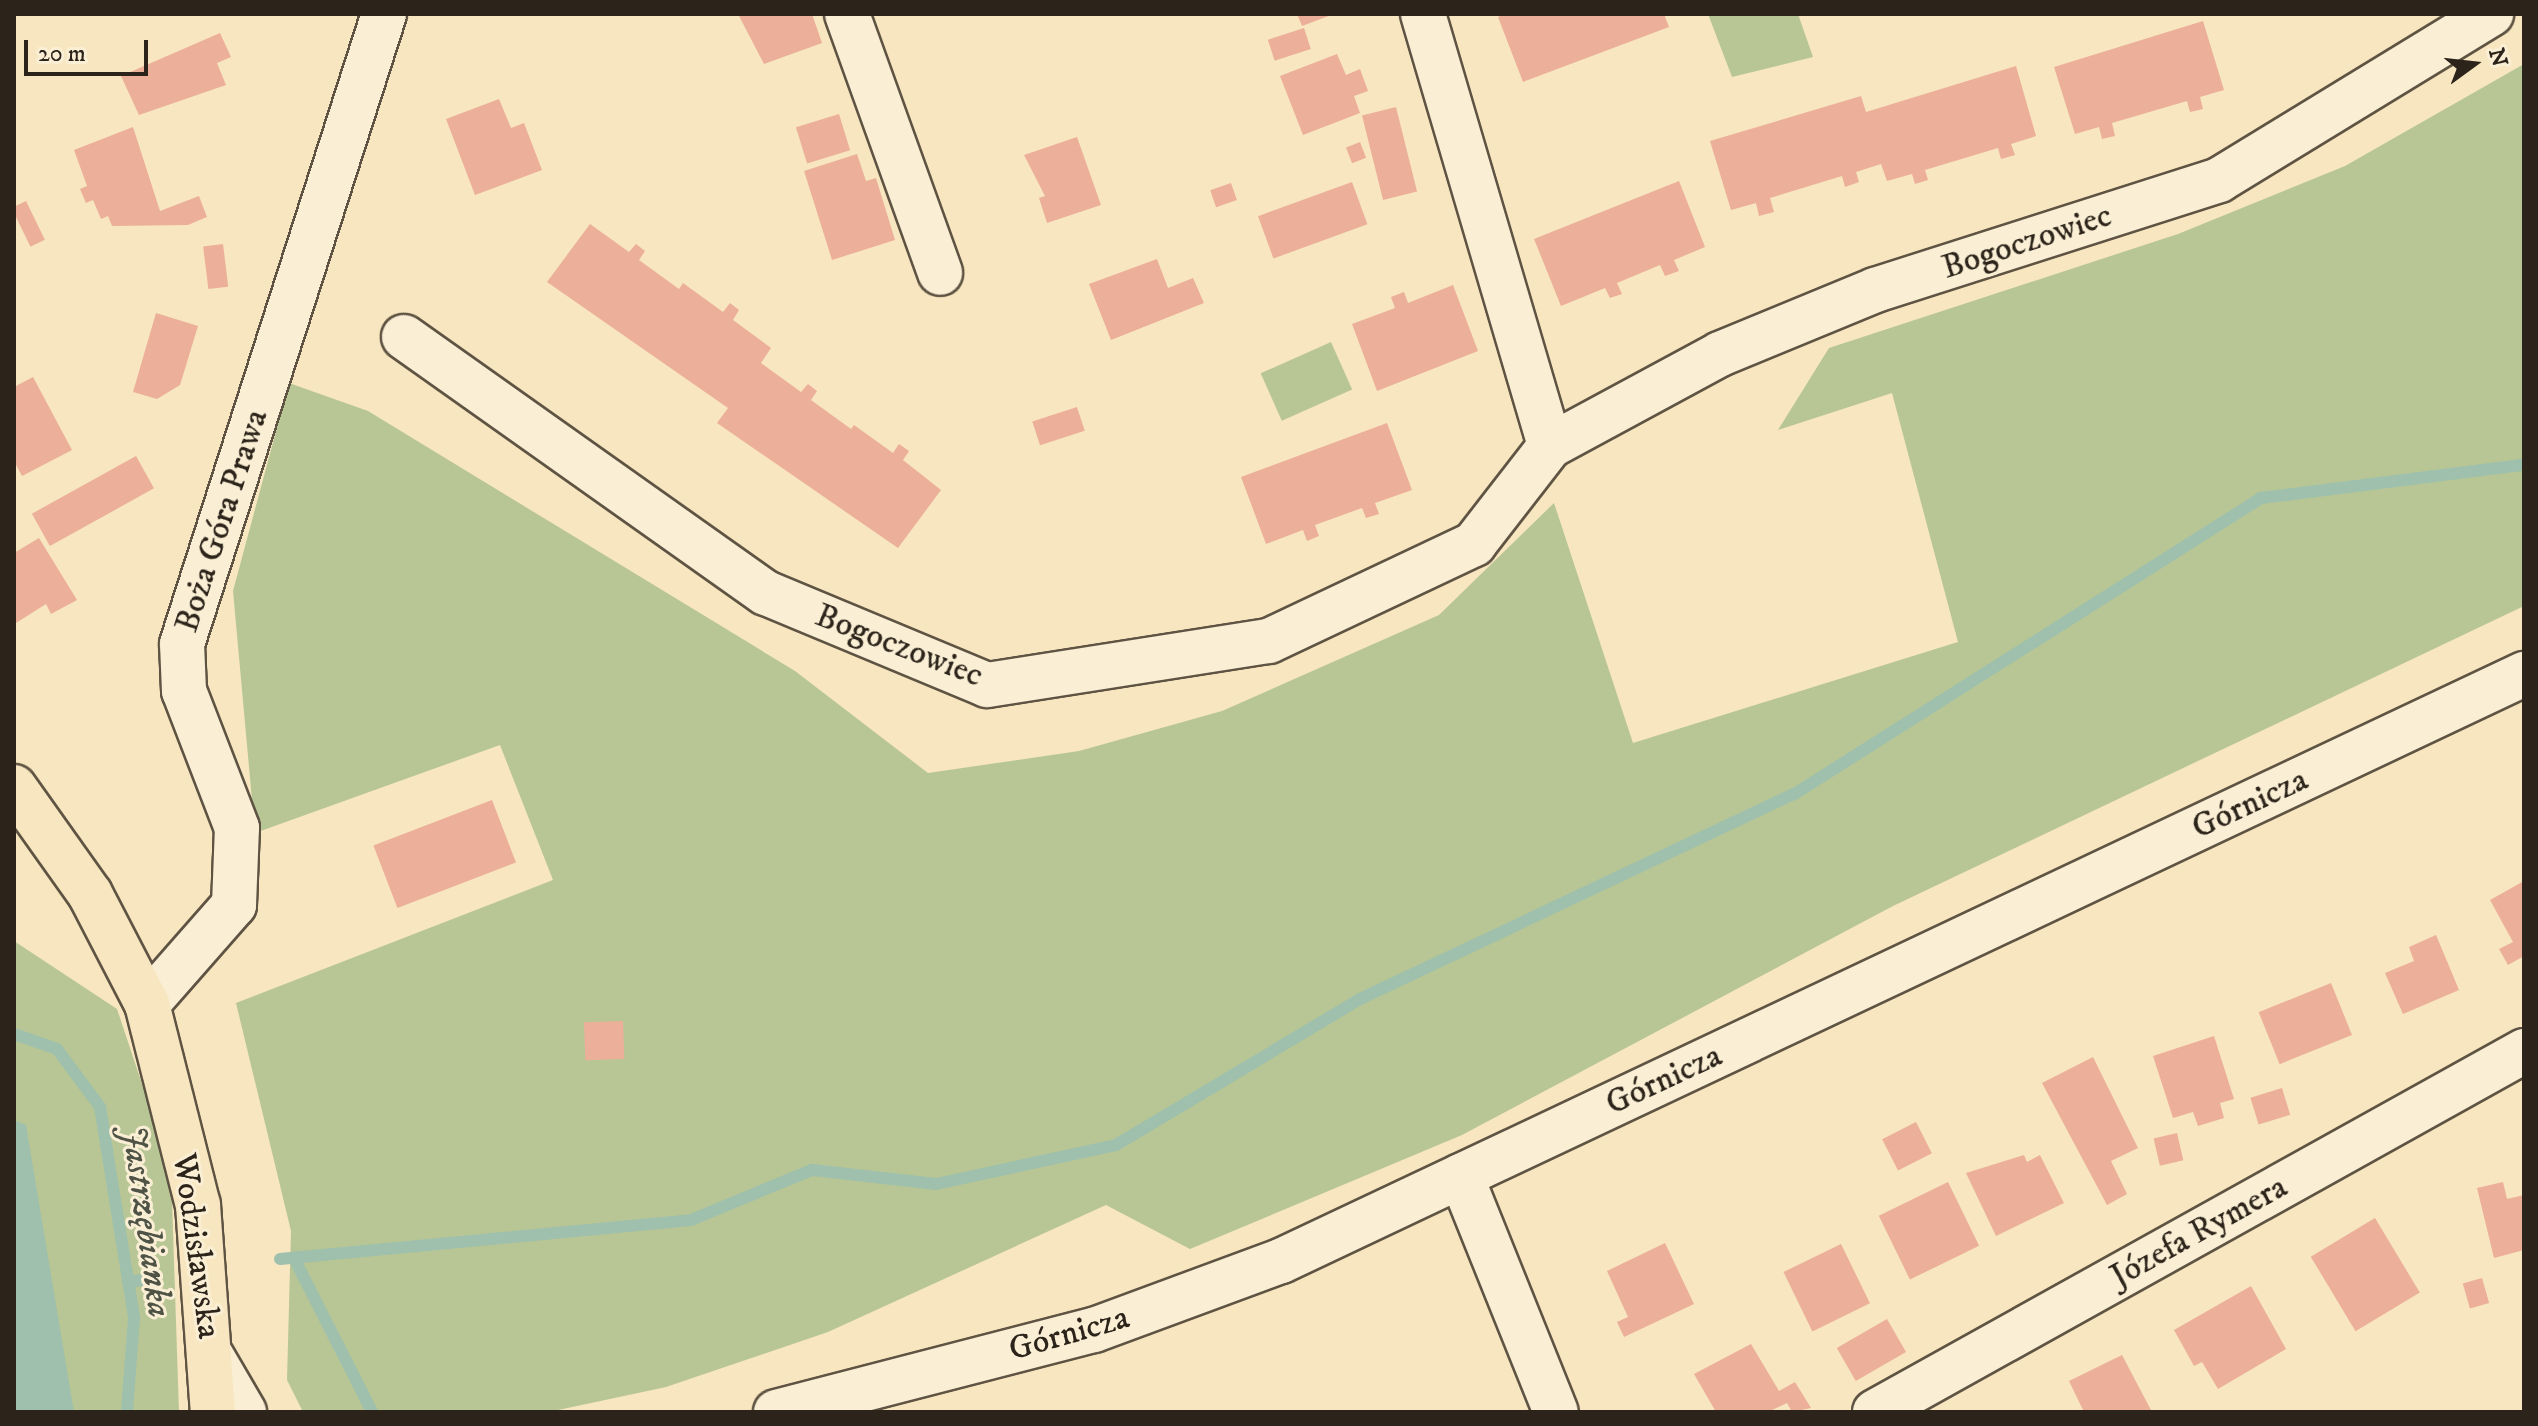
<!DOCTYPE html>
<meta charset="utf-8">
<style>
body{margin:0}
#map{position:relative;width:2538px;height:1426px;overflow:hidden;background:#f7e6bf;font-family:"IM FELL DW Pica",serif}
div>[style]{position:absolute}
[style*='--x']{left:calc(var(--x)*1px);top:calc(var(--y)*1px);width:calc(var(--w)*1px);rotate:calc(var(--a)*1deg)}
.green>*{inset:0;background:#b8c695;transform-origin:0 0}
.water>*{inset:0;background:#9ec0ac}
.stream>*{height:12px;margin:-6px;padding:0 6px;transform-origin:6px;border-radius:6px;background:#9ec0ac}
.building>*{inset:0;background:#ecaf99;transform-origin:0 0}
.roads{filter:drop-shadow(2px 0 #5f5443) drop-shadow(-2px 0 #5f5443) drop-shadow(0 2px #5f5443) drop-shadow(0 -2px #5f5443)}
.minor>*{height:44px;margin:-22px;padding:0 22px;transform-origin:22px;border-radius:22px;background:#faefd5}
.major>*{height:44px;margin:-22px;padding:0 22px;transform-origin:22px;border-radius:22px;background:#f7e6bf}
span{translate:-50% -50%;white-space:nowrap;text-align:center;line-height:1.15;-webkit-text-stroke:6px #faefd5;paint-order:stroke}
.street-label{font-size:34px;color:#2c241a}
.water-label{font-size:36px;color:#4e5346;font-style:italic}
.frame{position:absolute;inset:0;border:16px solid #2c241a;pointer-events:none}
.north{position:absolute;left:2434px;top:24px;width:80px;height:80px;-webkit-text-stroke:6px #faefd5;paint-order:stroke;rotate:75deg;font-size:22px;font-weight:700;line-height:32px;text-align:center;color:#2c241a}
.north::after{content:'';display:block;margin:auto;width:28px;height:36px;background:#2c241a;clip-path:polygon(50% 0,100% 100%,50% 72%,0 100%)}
.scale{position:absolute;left:24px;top:40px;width:124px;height:36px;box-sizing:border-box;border:4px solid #2c241a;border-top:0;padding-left:10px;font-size:24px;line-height:28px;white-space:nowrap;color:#2c241a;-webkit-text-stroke:6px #faefd5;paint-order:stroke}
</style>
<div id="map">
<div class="green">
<i style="clip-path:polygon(1708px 14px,1798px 14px,1813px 57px,1732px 77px)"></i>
<i style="clip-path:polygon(2524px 64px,2524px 606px,1893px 906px,1462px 1135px,1190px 1249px,1106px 1205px,828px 1332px,666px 1387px,549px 1412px,303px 1412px,287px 1380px,291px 1231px,236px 1003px,553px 880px,500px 745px,255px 833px,233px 591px,289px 383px,368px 411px,795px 671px,928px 773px,1079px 751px,1222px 711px,1439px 615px,1554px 503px,1633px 743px,1958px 642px,1892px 393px,1778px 430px,1829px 348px,2178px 234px,2345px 166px)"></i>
<i style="left:1331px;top:342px;width:52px;height:77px;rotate:66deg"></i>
<i style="clip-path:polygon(14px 941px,117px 1009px,171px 1171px,179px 1412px,14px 1412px)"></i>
</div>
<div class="water">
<i style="clip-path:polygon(14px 1120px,26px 1125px,74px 1412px,14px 1412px)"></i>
</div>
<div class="stream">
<i style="--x:14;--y:1034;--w:46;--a:19.2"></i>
<i style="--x:57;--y:1049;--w:72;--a:53.4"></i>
<i style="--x:100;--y:1107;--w:214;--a:80.8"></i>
<i style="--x:134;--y:1318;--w:94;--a:94.3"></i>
<i style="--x:294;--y:1258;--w:173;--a:63.1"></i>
<i style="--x:280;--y:1259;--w:413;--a:-5.4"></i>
<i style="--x:691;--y:1220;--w:131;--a:-22.5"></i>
<i style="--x:812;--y:1170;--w:125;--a:6.4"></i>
<i style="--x:936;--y:1184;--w:184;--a:-12.2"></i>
<i style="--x:1116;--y:1145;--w:284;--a:-30.9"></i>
<i style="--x:1360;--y:999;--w:482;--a:-25.3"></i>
<i style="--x:1796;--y:793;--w:551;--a:-32.39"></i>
<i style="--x:2261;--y:498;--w:265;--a:-7.2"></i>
<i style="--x:128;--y:1282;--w:22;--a:-8"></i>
</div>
<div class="building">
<i style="clip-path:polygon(738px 14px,812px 14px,822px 43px,764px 64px)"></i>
<i style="clip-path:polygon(1297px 14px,1334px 14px,1302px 26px)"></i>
<i style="clip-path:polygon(1505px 14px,1664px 14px,1669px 27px,1523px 82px,1498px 17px)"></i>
<i style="clip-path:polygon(2203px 21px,2224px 90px,2200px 97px,2203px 109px,2190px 112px,2187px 101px,2112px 123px,2115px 136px,2102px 139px,2099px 127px,2075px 134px,2054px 67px)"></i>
<i style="left:1304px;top:28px;width:22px;height:38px;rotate:72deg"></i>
<i style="clip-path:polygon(220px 33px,231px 57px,217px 63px,226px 85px,139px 115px,121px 76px)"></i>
<i style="clip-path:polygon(1337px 54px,1346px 75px,1360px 69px,1368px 91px,1354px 96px,1360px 113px,1303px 135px,1280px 76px)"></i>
<i style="clip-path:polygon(2016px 66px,2036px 136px,2011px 144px,2015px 155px,2001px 159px,1998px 148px,1925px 170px,1928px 180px,1915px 184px,1912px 174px,1887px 181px,1881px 164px,1856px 172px,1859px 182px,1845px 187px,1842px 176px,1770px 198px,1774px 212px,1759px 216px,1756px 203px,1731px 210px,1710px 141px,1861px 96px,1866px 112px)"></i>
<i style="clip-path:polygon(499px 99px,511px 128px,524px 123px,542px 170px,475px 195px,446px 119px)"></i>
<i style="left:1396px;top:107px;width:87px;height:35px;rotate:76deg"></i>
<i style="left:839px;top:114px;width:38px;height:45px;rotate:73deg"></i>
<i style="clip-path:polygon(133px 127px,160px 211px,199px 196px,207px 217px,188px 225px,112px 226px,108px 216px,101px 219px,93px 200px,86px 203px,80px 189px,87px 186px,74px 150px)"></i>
<i style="clip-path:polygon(1077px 137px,1101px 205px,1047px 223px,1039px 198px,1045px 196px,1024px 155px)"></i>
<i style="left:1360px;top:142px;width:17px;height:15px;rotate:69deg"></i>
<i style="clip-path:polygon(857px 154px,866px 181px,876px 178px,895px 240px,832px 260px,804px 171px)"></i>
<i style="clip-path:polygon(1679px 181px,1705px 247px,1674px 260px,1679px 271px,1665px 276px,1660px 265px,1617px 283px,1622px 294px,1610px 298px,1605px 288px,1561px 306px,1534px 239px)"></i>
<i style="left:1352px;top:182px;width:45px;height:100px;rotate:70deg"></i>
<i style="left:1231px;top:183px;width:18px;height:22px;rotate:71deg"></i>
<i style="left:26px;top:201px;width:43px;height:16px;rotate:64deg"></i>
<i style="clip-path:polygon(590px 224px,629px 252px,636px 244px,645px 251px,639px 260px,679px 289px,683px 283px,723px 312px,730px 303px,739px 310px,733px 320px,771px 348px,761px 363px,801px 392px,808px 384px,817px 391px,811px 400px,851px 429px,854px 425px,893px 453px,899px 444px,909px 451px,903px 460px,941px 490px,898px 548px,717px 423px,728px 408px,547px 282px)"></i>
<i style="left:223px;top:244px;width:43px;height:20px;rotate:83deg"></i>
<i style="clip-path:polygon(1157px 259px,1168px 288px,1193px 278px,1204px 303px,1111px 340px,1089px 284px)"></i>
<i style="clip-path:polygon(1453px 285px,1478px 351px,1377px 391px,1352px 324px,1395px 308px,1391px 297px,1404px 292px,1408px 303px)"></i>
<i style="clip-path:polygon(156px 313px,198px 326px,180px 385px,157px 399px,133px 392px)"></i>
<i style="clip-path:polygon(33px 377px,72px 450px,22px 476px,14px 461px,14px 387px)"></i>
<i style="left:1077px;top:407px;width:25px;height:47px;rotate:72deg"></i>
<i style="clip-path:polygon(1387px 423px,1412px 490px,1375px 503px,1379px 514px,1366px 518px,1362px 508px,1315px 525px,1319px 536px,1307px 541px,1303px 530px,1266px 544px,1241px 477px)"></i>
<i style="left:136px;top:456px;width:37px;height:119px;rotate:61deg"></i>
<i style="clip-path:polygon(39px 538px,77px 600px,51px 614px,46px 604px,16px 623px,14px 553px)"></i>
<i style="left:492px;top:800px;width:67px;height:127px;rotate:69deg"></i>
<i style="clip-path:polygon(2524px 881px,2524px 956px,2508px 965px,2499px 949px,2513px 942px,2490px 900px)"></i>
<i style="clip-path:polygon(2436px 935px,2459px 990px,2403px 1014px,2385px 973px,2414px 961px,2409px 947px)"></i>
<i style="left:2331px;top:983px;width:56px;height:78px;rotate:68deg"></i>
<i style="left:623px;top:1021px;width:38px;height:39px;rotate:88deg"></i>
<i style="clip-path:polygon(2214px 1036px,2234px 1099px,2220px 1103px,2224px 1118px,2198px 1126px,2193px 1112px,2173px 1118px,2153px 1056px)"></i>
<i style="clip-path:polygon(2093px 1057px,2138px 1148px,2111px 1161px,2127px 1194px,2107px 1205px,2042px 1083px)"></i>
<i style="left:2282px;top:1088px;width:28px;height:33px;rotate:73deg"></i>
<i style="left:1916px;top:1122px;width:35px;height:38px;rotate:63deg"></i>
<i style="left:2177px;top:1133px;width:28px;height:24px;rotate:77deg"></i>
<i style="clip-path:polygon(2024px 1155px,2027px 1162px,2040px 1155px,2064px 1203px,1996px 1236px,1966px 1173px)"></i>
<i style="left:1948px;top:1182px;width:71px;height:77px;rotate:64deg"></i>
<i style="clip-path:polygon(2503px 1182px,2507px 1199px,2524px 1195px,2524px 1250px,2494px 1258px,2477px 1188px)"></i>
<i style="left:2375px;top:1218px;width:87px;height:75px;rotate:59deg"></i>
<i style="clip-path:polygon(1665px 1243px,1694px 1304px,1624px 1337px,1617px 1322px,1628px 1317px,1607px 1271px)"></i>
<i style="left:1841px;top:1244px;width:66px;height:64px;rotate:64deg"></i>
<i style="left:2482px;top:1278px;width:26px;height:20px;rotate:74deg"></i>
<i style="clip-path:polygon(2251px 1286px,2286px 1349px,2218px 1389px,2202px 1362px,2194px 1366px,2174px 1330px)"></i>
<i style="left:1887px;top:1319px;width:38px;height:58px;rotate:60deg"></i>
<i style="clip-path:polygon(1751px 1344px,1779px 1391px,1795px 1382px,1811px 1408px,1792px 1412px,1787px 1403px,1768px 1412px,1716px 1412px,1694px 1374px)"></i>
<i style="clip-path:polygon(2122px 1355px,2152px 1412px,2084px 1412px,2069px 1381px)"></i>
</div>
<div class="roads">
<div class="minor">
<i style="--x:847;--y:14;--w:275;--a:70.2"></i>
<i style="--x:1423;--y:14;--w:450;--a:73.6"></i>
<i style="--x:404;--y:337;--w:443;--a:35.3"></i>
<i style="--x:766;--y:593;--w:239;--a:22.6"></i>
<i style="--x:987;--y:685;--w:285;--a:-8.9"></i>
<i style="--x:1269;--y:641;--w:227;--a:-25.3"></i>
<i style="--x:1474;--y:544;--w:124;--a:-52.2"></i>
<i style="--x:1550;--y:446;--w:193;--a:-28.4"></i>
<i style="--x:1720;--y:354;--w:168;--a:-22.4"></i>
<i style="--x:1875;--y:290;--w:361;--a:-17.7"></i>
<i style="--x:2219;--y:180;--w:319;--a:-31.4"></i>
<i style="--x:147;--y:1004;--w:132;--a:-48.7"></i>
<i style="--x:234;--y:905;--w:77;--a:-87.8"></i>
<i style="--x:237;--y:828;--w:147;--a:-111.1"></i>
<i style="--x:184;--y:691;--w:47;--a:-92.4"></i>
<i style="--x:182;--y:644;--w:662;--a:-72.22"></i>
<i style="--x:1461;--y:1176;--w:254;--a:68.1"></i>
<i style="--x:212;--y:1357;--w:64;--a:59.8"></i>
<i style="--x:776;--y:1412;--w:328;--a:-14.5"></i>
<i style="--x:1094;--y:1330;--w:199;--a:-20.3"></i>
<i style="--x:1281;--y:1261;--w:1375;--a:-25.28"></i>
<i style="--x:1875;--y:1412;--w:743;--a:-29.08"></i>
</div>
<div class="major">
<i style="--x:14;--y:787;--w:131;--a:54.6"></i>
<i style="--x:90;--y:894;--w:124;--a:62.6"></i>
<i style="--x:147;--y:1004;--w:207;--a:75.8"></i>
<i style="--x:198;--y:1205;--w:208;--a:85.9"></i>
</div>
</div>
<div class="street-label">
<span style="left:2027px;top:242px;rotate:-18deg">Bogoczowiec</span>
<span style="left:222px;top:521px;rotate:-72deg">Boża Góra Prawa</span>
<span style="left:899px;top:646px;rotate:21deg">Bogoczowiec</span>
<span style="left:2250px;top:804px;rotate:-25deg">Górnicza</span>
<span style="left:1664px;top:1080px;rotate:-25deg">Górnicza</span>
<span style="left:2199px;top:1232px;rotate:-29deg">Józefa Rymera</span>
<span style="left:196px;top:1246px;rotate:82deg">Wodzisławska</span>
<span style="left:1069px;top:1334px;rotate:-16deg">Górnicza</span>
</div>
<div class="water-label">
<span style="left:146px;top:1221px;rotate:82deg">Jastrzębianka</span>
</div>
<div class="frame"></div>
<div class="north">N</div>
<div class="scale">20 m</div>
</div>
